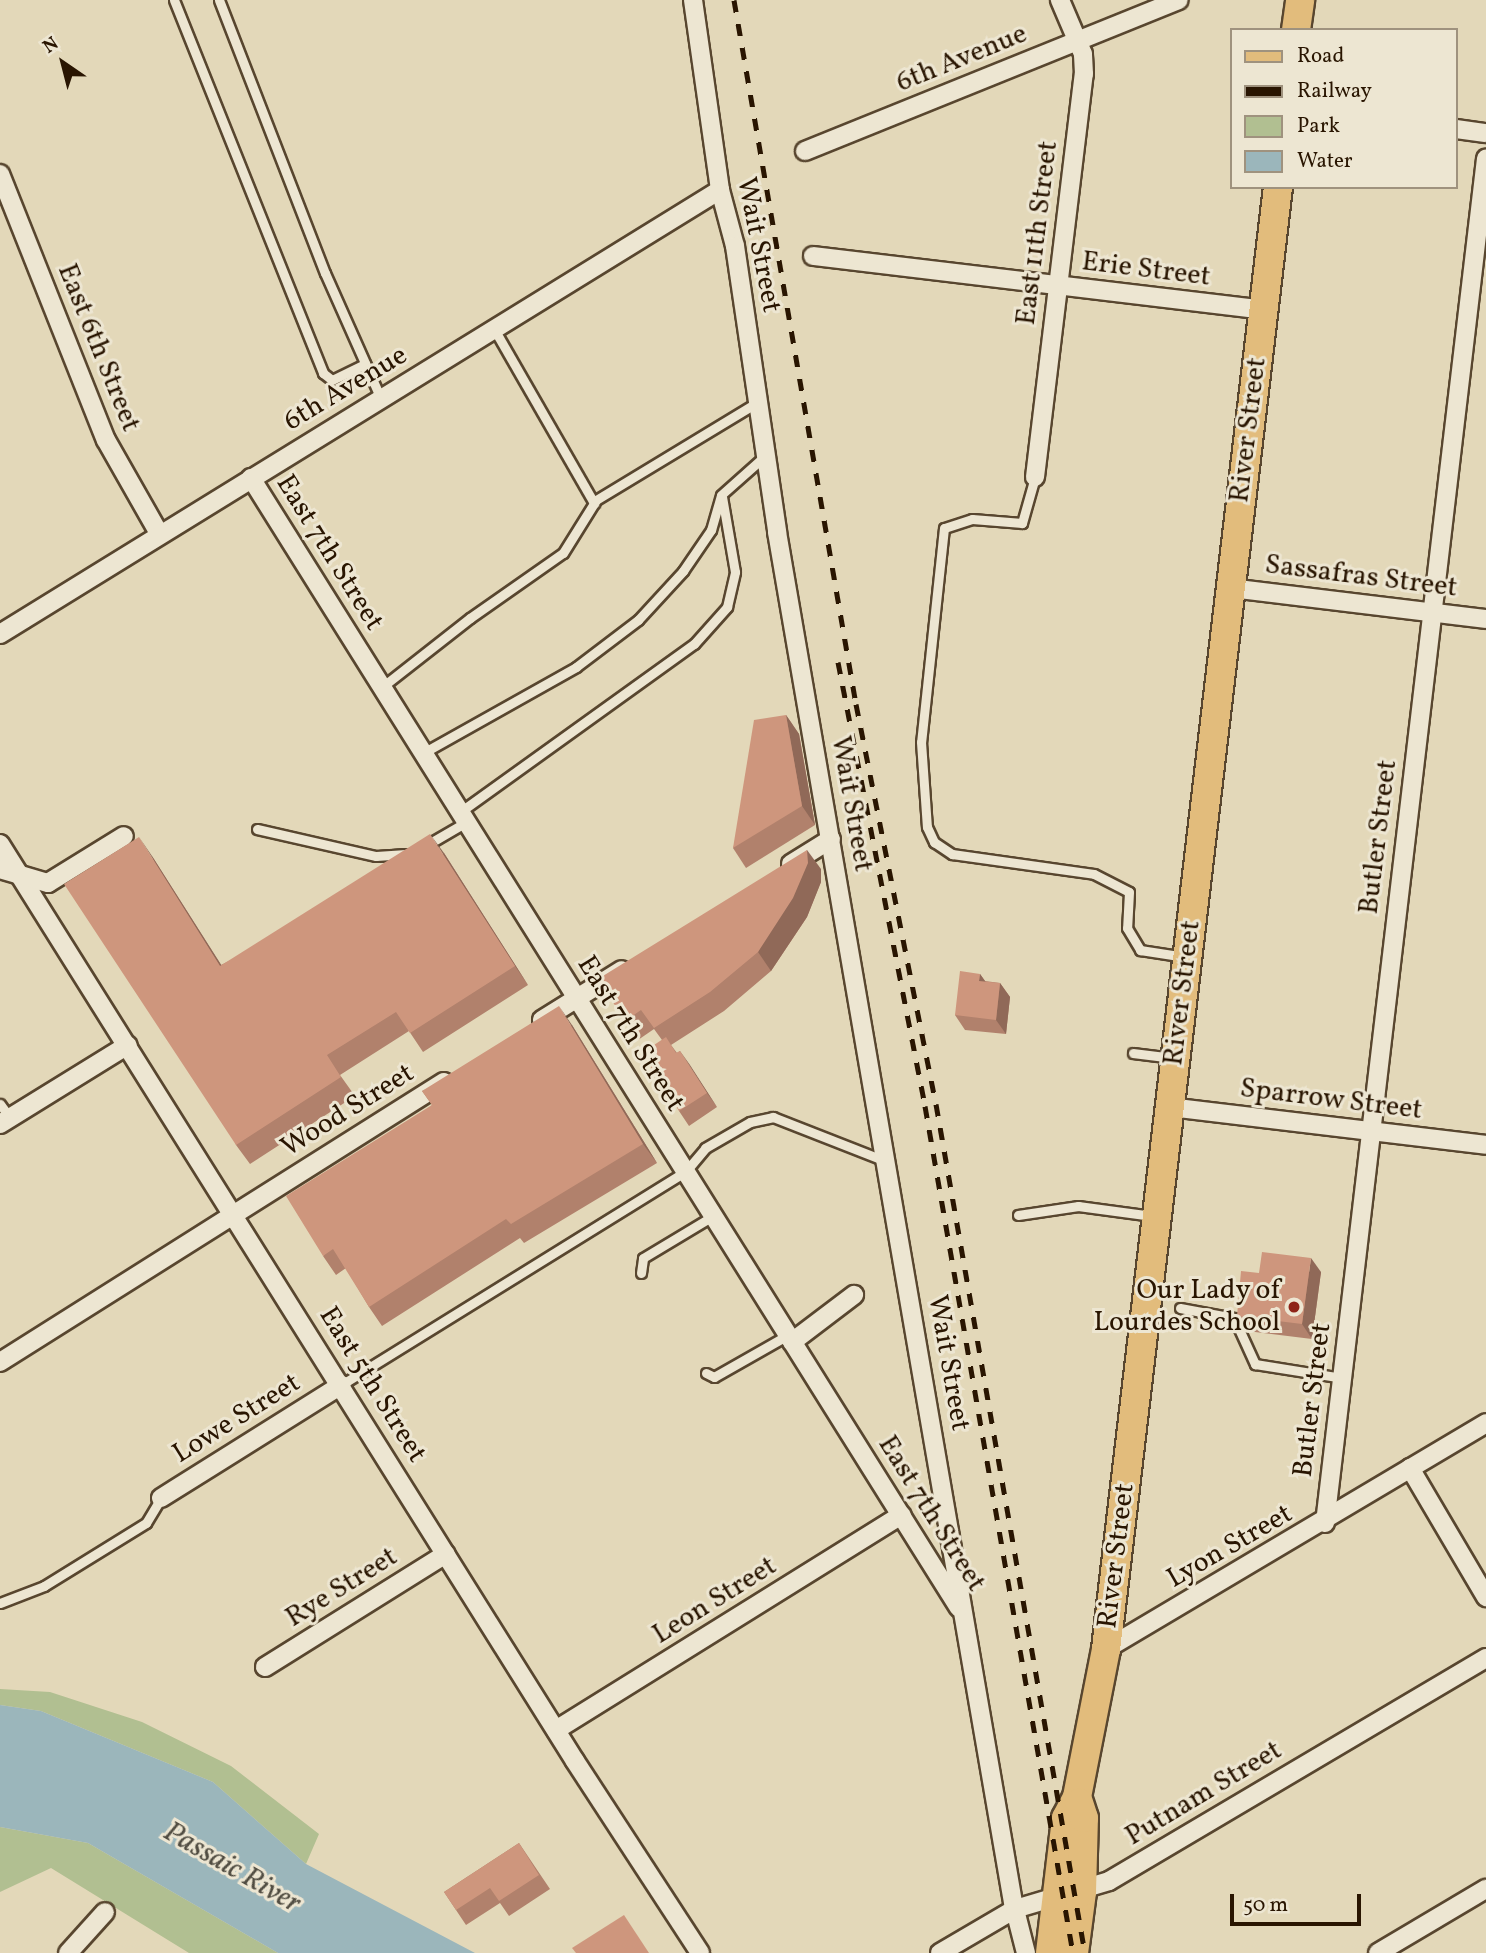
<!DOCTYPE html>
<style>
body{margin:0}
#map{position:relative;width:1486px;height:1953px;overflow:hidden;background:#e3d8b9;font-family:Vollkorn,serif}
div>[style]{position:absolute}
[style*='--x']{left:calc(var(--x)*1px);top:calc(var(--y)*1px);width:calc(var(--w)*1px);rotate:calc(var(--a)*1deg)}
.green>*{inset:0;background:#b1bf91}
.water>*{inset:0;background:#9bb6bb}
.roads{filter:drop-shadow(2px 0 #58462f) drop-shadow(-2px 0 #58462f) drop-shadow(0 2px #58462f) drop-shadow(0 -2px #58462f)}
.lane>*{height:9px;margin:-4.5px;padding:0 4.5px;transform-origin:4.5px;border-radius:4.5px;background:#ede6d2}
.street>*{height:18px;margin:-9px;padding:0 9px;transform-origin:9px;border-radius:9px;background:#ede6d2}
.primary>*{height:28px;margin:-14px;padding:0 14px;transform-origin:14px;border-radius:14px;background:#e2bc7c}
.rail>*{height:5px;margin-top:-2.5px;transform-origin:0;background:repeating-linear-gradient(90deg,#291501 0 12px,transparent 0 24px)}
.wall>*{inset:0;background:#b1816c}
.shaded-wall>*{inset:0;background:#906958}
.building>*{inset:0;background:#ce967d}
.dots>*{width:19px;height:19px;translate:-50% -50%;box-sizing:border-box;border:4px solid #ede6d2;border-radius:50%}
span{translate:-50% -50%;white-space:nowrap;text-align:center;line-height:1.15;-webkit-text-stroke:6px #ede6d2;paint-order:stroke}
.street-label{font-size:28px;color:#291501}
.poi-label{font-size:28px;color:#291501}
.right{translate:-100% -50%;text-align:right}
.water-label{font-size:30px;color:#514d42;font-style:italic}
.legend{position:absolute;left:1230px;top:28px;width:228px;height:161px;box-sizing:border-box;background:#ede6d2;border:2px solid #9f927e;margin:0;padding:9px 12px;list-style:none;font-size:21px;color:#291501}
.legend li{display:flex;align-items:center;gap:14px;height:35px}
.legend b{width:35px;border:2px solid #9f927e}
.north{position:absolute;left:28px;top:28px;width:70px;height:70px;-webkit-text-stroke:5px #ede6d2;paint-order:stroke;rotate:325deg;font-size:19px;font-weight:700;line-height:28px;text-align:center;color:#291501}
.north::after{content:'';display:block;margin:auto;width:24px;height:32px;background:#291501;clip-path:polygon(50% 0,100% 100%,50% 72%,0 100%)}
.scale{position:absolute;left:1230px;top:1894px;width:131px;height:32px;box-sizing:border-box;border:4px solid #291501;border-top:0;padding-left:9px;font-size:21px;line-height:24px;white-space:nowrap;color:#291501;-webkit-text-stroke:5px #ede6d2;paint-order:stroke}
</style>
<div id="map">
<div class="green">
<i style="clip-path:polygon(0 1689px,50px 1692px,142px 1722px,231px 1766px,319px 1834px,306px 1864px,213px 1782px,41px 1711px,0 1705px)"></i>
<i style="clip-path:polygon(0 1827px,88px 1843px,278px 1953px,189px 1953px,51px 1868px,0 1892px)"></i>
</div>
<div class="water">
<i style="clip-path:polygon(0 1705px,41px 1711px,213px 1782px,306px 1864px,475px 1953px,278px 1953px,88px 1843px,0 1827px)"></i>
</div>
<div class="roads">
<div class="lane">
<i style="--x:174;--y:0;--w:402;--a:68.2"></i>
<i style="--x:323;--y:373;--w:11;--a:38"></i>
<i style="--x:332;--y:380;--w:37;--a:-26"></i>
<i style="--x:219;--y:0;--w:293;--a:68.8"></i>
<i style="--x:325;--y:273;--w:138;--a:66"></i>
<i style="--x:494;--y:329;--w:201;--a:60.1"></i>
<i style="--x:1035;--y:477;--w:48;--a:105.8"></i>
<i style="--x:1022;--y:523;--w:50;--a:-175.4"></i>
<i style="--x:972;--y:519;--w:29;--a:162"></i>
<i style="--x:944;--y:528;--w:215;--a:96.1"></i>
<i style="--x:921;--y:742;--w:85;--a:86"></i>
<i style="--x:927;--y:827;--w:17;--a:65"></i>
<i style="--x:934;--y:842;--w:22;--a:34"></i>
<i style="--x:952;--y:854;--w:143;--a:8"></i>
<i style="--x:1094;--y:874;--w:39;--a:27"></i>
<i style="--x:1129;--y:892;--w:36;--a:93"></i>
<i style="--x:1127;--y:928;--w:26;--a:59"></i>
<i style="--x:1140;--y:950;--w:46;--a:8.8"></i>
<i style="--x:382;--y:687;--w:112;--a:-38.1"></i>
<i style="--x:470;--y:618;--w:113;--a:-35"></i>
<i style="--x:563;--y:553;--w:62;--a:-58.1"></i>
<i style="--x:596;--y:500;--w:189;--a:-31.2"></i>
<i style="--x:423;--y:753;--w:176;--a:-29.3"></i>
<i style="--x:576;--y:667;--w:78;--a:-37.2"></i>
<i style="--x:638;--y:620;--w:67;--a:-47.4"></i>
<i style="--x:683;--y:571;--w:50;--a:-55.7"></i>
<i style="--x:711;--y:530;--w:36;--a:-74"></i>
<i style="--x:721;--y:495;--w:60;--a:-41.6"></i>
<i style="--x:460;--y:812;--w:288;--a:-35.7"></i>
<i style="--x:694;--y:644;--w:50;--a:-48.3"></i>
<i style="--x:727;--y:607;--w:36;--a:-77"></i>
<i style="--x:735;--y:572;--w:76;--a:-99.8"></i>
<i style="--x:257;--y:829;--w:122;--a:12.8"></i>
<i style="--x:376;--y:856;--w:30;--a:-4"></i>
<i style="--x:425;--y:846;--w:48;--a:-30.3"></i>
<i style="--x:1133;--y:1053;--w:40;--a:7.1"></i>
<i style="--x:0;--y:1104;--w:17;--a:54"></i>
<i style="--x:1018;--y:1215;--w:61;--a:-8.5"></i>
<i style="--x:1078;--y:1206;--w:75;--a:7.7"></i>
<i style="--x:641;--y:1273;--w:15;--a:-82"></i>
<i style="--x:643;--y:1258;--w:82;--a:-31"></i>
<i style="--x:1180;--y:1308;--w:55;--a:10.5"></i>
<i style="--x:1234;--y:1318;--w:51;--a:65.5"></i>
<i style="--x:1255;--y:1364;--w:88;--a:9.1"></i>
<i style="--x:706;--y:1373;--w:9;--a:27"></i>
<i style="--x:714;--y:1377;--w:85;--a:-29.6"></i>
<i style="--x:341;--y:1385;--w:406;--a:-31.8"></i>
<i style="--x:686;--y:1171;--w:30;--a:-50"></i>
<i style="--x:705;--y:1148;--w:52;--a:-30"></i>
<i style="--x:750;--y:1122;--w:24;--a:-12"></i>
<i style="--x:773;--y:1117;--w:120;--a:21.4"></i>
<i style="--x:0;--y:1603;--w:47;--a:-21.1"></i>
<i style="--x:44;--y:1586;--w:120;--a:-31.7"></i>
<i style="--x:146;--y:1523;--w:29;--a:-59"></i>
</div>
<div class="street">
<i style="--x:693;--y:0;--w:192;--a:81.9"></i>
<i style="--x:720;--y:190;--w:58;--a:75"></i>
<i style="--x:735;--y:246;--w:289;--a:81.6"></i>
<i style="--x:777;--y:532;--w:1390;--a:80.23"></i>
<i style="--x:1013;--y:1902;--w:53;--a:75.7"></i>
<i style="--x:1456;--y:129;--w:30;--a:8"></i>
<i style="--x:805;--y:151;--w:403;--a:-22"></i>
<i style="--x:0;--y:174;--w:286;--a:68.3"></i>
<i style="--x:106;--y:440;--w:109;--a:60.4"></i>
<i style="--x:813;--y:256;--w:453;--a:6.8"></i>
<i style="--x:1035;--y:477;--w:406;--a:-83.1"></i>
<i style="--x:1084;--y:74;--w:20;--a:-93"></i>
<i style="--x:1083;--y:54;--w:59;--a:-113.1"></i>
<i style="--x:251;--y:478;--w:1333;--a:57.93"></i>
<i style="--x:1230;--y:588;--w:258;--a:6.9"></i>
<i style="--x:0;--y:634;--w:846;--a:-31.66"></i>
<i style="--x:0;--y:844;--w:1082;--a:57.91"></i>
<i style="--x:575;--y:1761;--w:229;--a:56.9"></i>
<i style="--x:791;--y:864;--w:47;--a:-32"></i>
<i style="--x:0;--y:869;--w:50;--a:16.3"></i>
<i style="--x:48;--y:883;--w:89;--a:-31.7"></i>
<i style="--x:542;--y:1020;--w:94;--a:-32"></i>
<i style="--x:1169;--y:1107;--w:319;--a:6.8"></i>
<i style="--x:0;--y:1124;--w:150;--a:-31.7"></i>
<i style="--x:792;--y:1342;--w:78;--a:-37.2"></i>
<i style="--x:0;--y:1362;--w:525;--a:-32.24"></i>
<i style="--x:1410;--y:1468;--w:150;--a:59.5"></i>
<i style="--x:161;--y:1498;--w:213;--a:-32.1"></i>
<i style="--x:1325;--y:1523;--w:1374;--a:-83.27"></i>
<i style="--x:1106;--y:1649;--w:442;--a:-30.7"></i>
<i style="--x:265;--y:1667;--w:213;--a:-32"></i>
<i style="--x:556;--y:1730;--w:407;--a:-31.9"></i>
<i style="--x:68;--y:1953;--w:55;--a:-47.9"></i>
<i style="--x:940;--y:1953;--w:87;--a:-30.4"></i>
<i style="--x:1015;--y:1909;--w:98;--a:-16.6"></i>
<i style="--x:1109;--y:1881;--w:438;--a:-30.6"></i>
<i style="--x:1378;--y:1953;--w:126;--a:-30.7"></i>
</div>
<div class="primary">
<i style="--x:1296;--y:30;--w:30;--a:-82"></i>
<i style="--x:1050;--y:1953;--w:136;--a:-83.2"></i>
<i style="--x:1066;--y:1818;--w:24;--a:-62"></i>
<i style="--x:1077;--y:1797;--w:151;--a:-78.9"></i>
<i style="--x:1106;--y:1649;--w:1472;--a:-83.29"></i>
<i style="--x:1074;--y:1953;--w:62;--a:-82.5"></i>
<i style="--x:1082;--y:1892;--w:74;--a:-88.5"></i>
<i style="--x:1084;--y:1818;--w:16;--a:-108"></i>
</div>
</div>
<div class="rail">
<i style="--x:734;--y:0;--w:714;--a:80.17"></i>
<i style="--x:856;--y:704;--w:408;--a:78.7"></i>
<i style="--x:936;--y:1104;--w:862;--a:80.05"></i>
<i style="--x:838;--y:662;--w:452;--a:78.9"></i>
<i style="--x:925;--y:1106;--w:860;--a:80.09"></i>
</div>
<div class="wall">
<i style="clip-path:polygon(786px 715px,799px 734px,815px 825px,746px 868px,733px 848px)"></i>
<i style="clip-path:polygon(444px 853px,528px 985px,423px 1052px,409px 1031px,340px 1075px,355px 1096px,250px 1164px,236px 1145px,152px 856px,221px 965px)"></i>
<i style="clip-path:polygon(821px 869px,821px 882px,807px 917px,771px 971px,724px 1011px,671px 1045px,677px 1053px,680px 1051px,717px 1107px,689px 1126px,679px 1111px,662px 1040px,654px 1029px,638px 1040px,625px 1021px)"></i>
<i style="clip-path:polygon(980px 974px,985px 981px,1000px 983px,1010px 997px,1006px 1034px,965px 1030px,955px 1015px)"></i>
<i style="clip-path:polygon(572px 1025px,657px 1163px,524px 1243px,520px 1238px,382px 1326px,369px 1307px,346px 1268px,336px 1275px,323px 1256px,432px 1105px,422px 1091px)"></i>
<i style="clip-path:polygon(1321px 1272px,1312px 1339px,1247px 1331px,1237px 1316px,1259px 1273px)"></i>
<i style="clip-path:polygon(519px 1843px,550px 1889px,509px 1916px,500px 1903px,466px 1925px,444px 1892px)"></i>
</div>
<div class="shaded-wall">
<i style="clip-path:polygon(786px 715px,799px 734px,815px 825px,802px 806px)"></i>
<i style="clip-path:polygon(430px 834px,444px 853px,528px 985px,515px 966px)"></i>
<i style="clip-path:polygon(139px 837px,152px 856px,234px 985px,220px 966px)"></i>
<i style="clip-path:polygon(807px 850px,821px 869px,821px 882px,807px 917px,771px 971px,758px 952px)"></i>
<i style="clip-path:polygon(980px 974px,990px 988px,979px 981px)"></i>
<i style="clip-path:polygon(1000px 983px,1010px 997px,1006px 1034px,996px 1020px)"></i>
<i style="clip-path:polygon(559px 1006px,572px 1025px,657px 1163px,643px 1144px)"></i>
<i style="clip-path:polygon(680px 1051px,690px 1065px,717px 1107px,707px 1093px)"></i>
<i style="clip-path:polygon(1311px 1258px,1321px 1272px,1312px 1339px,1302px 1324px)"></i>
</div>
<div class="building">
<i style="clip-path:polygon(786px 715px,802px 806px,733px 848px,754px 720px)"></i>
<i style="clip-path:polygon(430px 834px,515px 966px,410px 1033px,396px 1012px,327px 1055px,341px 1077px,236px 1145px,64px 884px,139px 837px,220px 966px)"></i>
<i style="clip-path:polygon(807px 850px,808px 863px,793px 898px,758px 952px,710px 992px,654px 1028px,641px 1010px,625px 1021px,598px 979px)"></i>
<i style="clip-path:polygon(960px 971px,980px 974px,979px 981px,1000px 983px,996px 1020px,955px 1015px)"></i>
<i style="clip-path:polygon(559px 1006px,643px 1144px,511px 1224px,506px 1219px,369px 1307px,333px 1249px,323px 1256px,286px 1196px,432px 1105px,422px 1091px)"></i>
<i style="clip-path:polygon(666px 1037px,676px 1053px,680px 1051px,707px 1093px,679px 1111px,642px 1053px)"></i>
<i style="clip-path:polygon(1262px 1252px,1311px 1258px,1302px 1324px,1237px 1316px,1241px 1271px,1259px 1273px)"></i>
<i style="clip-path:polygon(519px 1843px,539px 1875px,499px 1901px,490px 1888px,456px 1910px,444px 1892px)"></i>
<i style="clip-path:polygon(624px 1915px,649px 1953px,576px 1953px,572px 1948px)"></i>
</div>
<div class="dots">
<i style="left:1294px;top:1307px;background:#8f2418"></i>
</div>
<div class="street-label">
<span style="left:962px;top:59px;rotate:-22deg">6th Avenue</span>
<span style="left:1038px;top:233px;rotate:-83deg">East 11th Street</span>
<span style="left:758px;top:245px;rotate:79deg">Wait Street</span>
<span style="left:1146px;top:270px;rotate:7deg">Erie Street</span>
<span style="left:98px;top:348px;rotate:68deg">East 6th Street</span>
<span style="left:346px;top:389px;rotate:-31deg">6th Avenue</span>
<span style="left:1249px;top:430px;rotate:-83deg">River Street</span>
<span style="left:329px;top:553px;rotate:58deg">East 7th Street</span>
<span style="left:1361px;top:577px;rotate:7deg">Sassafras Street</span>
<span style="left:851px;top:804px;rotate:80deg">Wait Street</span>
<span style="left:1379px;top:837px;rotate:-83deg">Butler Street</span>
<span style="left:1183px;top:993px;rotate:-83deg">River Street</span>
<span style="left:630px;top:1034px;rotate:58deg">East 7th Street</span>
<span style="left:1331px;top:1100px;rotate:7deg">Sparrow Street</span>
<span style="left:348px;top:1111px;rotate:-32deg">Wood Street</span>
<span style="left:948px;top:1363px;rotate:80deg">Wait Street</span>
<span style="left:372px;top:1385px;rotate:58deg">East 5th Street</span>
<span style="left:1313px;top:1400px;rotate:-83deg">Butler Street</span>
<span style="left:237px;top:1419px;rotate:-32deg">Lowe Street</span>
<span style="left:931px;top:1514px;rotate:58deg">East 7th Street</span>
<span style="left:1230px;top:1547px;rotate:-30deg">Lyon Street</span>
<span style="left:1117px;top:1556px;rotate:-83deg">River Street</span>
<span style="left:342px;top:1588px;rotate:-32deg">Rye Street</span>
<span style="left:715px;top:1601px;rotate:-32deg">Leon Street</span>
<span style="left:1204px;top:1794px;rotate:-31deg">Putnam Street</span>
</div>
<div class="poi-label">
<span class="right" style="left:1280px;top:1307px">Our Lady of<br>Lourdes School</span>
</div>
<div class="water-label">
<span style="left:232px;top:1868px;rotate:30deg">Passaic River</span>
</div>
<ul class="legend">
<li><b style="height:9px;background:#e2bc7c"></b>Road</li>
<li><b style="height:9px;background:#291501"></b>Railway</li>
<li><b style="height:19px;background:#b1bf91"></b>Park</li>
<li><b style="height:19px;background:#9bb6bb"></b>Water</li>
</ul>
<div class="north">N</div>
<div class="scale">50 m</div>
</div>
